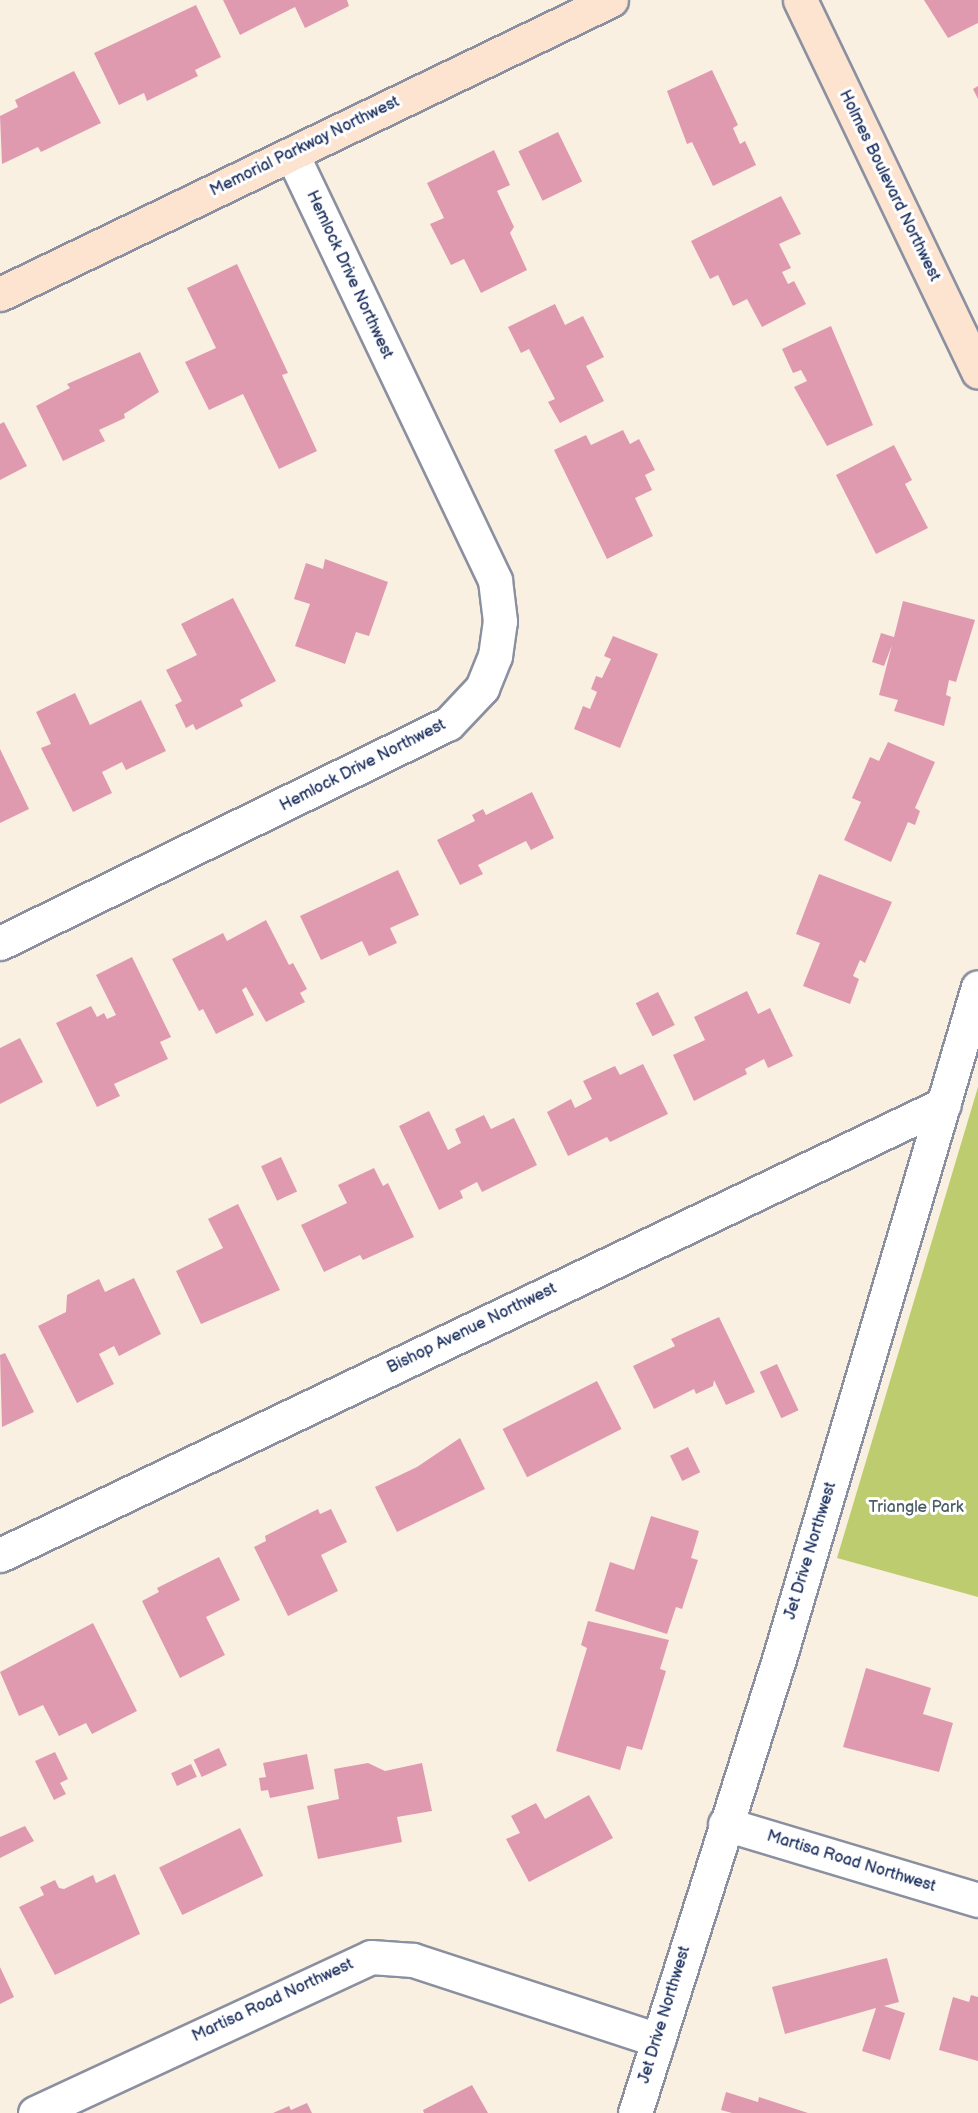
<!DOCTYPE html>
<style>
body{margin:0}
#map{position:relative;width:978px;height:2113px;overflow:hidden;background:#faf0e2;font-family:"Balsamiq Sans",sans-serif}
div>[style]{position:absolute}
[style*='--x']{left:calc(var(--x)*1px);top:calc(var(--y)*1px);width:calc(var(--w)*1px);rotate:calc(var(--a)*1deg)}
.green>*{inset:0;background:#bccc6e}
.building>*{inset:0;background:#e09ab0;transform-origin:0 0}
.roads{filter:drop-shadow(2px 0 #8a90a0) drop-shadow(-2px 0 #8a90a0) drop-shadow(0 2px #8a90a0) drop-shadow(0 -2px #8a90a0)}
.street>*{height:33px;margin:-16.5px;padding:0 16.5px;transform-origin:16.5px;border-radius:16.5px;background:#fff}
.secondary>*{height:33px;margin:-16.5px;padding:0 16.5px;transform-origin:16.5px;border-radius:16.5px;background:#fde4d0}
span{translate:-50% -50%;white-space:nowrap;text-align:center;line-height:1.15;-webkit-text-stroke:6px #fff;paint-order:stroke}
.street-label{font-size:16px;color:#1b2f5e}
.park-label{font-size:16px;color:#4b5e63}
</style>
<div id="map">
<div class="green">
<i style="clip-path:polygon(978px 1087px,978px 1597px,837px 1558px)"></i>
</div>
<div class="building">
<i style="clip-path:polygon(223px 0,347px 0,349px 6px,305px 28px,295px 7px,240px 35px)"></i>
<i style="clip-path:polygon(924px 0,978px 0,978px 23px,948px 38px)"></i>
<i style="clip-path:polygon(196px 5px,221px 57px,195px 70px,198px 76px,147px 101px,144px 93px,119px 105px,94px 53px)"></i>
<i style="clip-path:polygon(712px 70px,738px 125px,733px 128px,740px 144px,745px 141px,756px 165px,713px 186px,692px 142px,687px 144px,667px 91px)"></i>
<i style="clip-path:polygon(74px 71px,101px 123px,41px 152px,38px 147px,2px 164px,0 116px,18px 107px,15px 100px)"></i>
<i style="clip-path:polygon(978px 86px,978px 99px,973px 89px)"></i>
<i style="left:558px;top:132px;width:55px;height:44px;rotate:64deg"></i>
<i style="clip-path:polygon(494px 150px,510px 185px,497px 191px,514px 227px,510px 233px,527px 270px,481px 293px,464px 259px,451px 265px,430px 224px,444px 218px,427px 183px)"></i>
<i style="clip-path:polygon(781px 196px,801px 234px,779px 244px,791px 268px,782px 272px,788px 284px,794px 281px,806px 304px,762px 327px,747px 299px,733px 306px,718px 275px,710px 279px,691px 241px)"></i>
<i style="clip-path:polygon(237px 264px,288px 373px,282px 375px,317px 451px,279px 469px,243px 394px,209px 410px,185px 362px,216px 348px,187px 288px)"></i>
<i style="clip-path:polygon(555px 304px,565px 325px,583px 316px,604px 357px,586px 366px,604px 401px,560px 423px,548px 402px,555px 399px,529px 349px,521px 353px,508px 327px)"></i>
<i style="clip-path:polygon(831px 326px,873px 425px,827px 446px,794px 387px,807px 381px,801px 370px,793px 373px,782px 349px)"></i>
<i style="clip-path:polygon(140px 352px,159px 392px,124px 414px,125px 418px,99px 430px,105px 441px,63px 461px,36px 406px,70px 388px,67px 384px)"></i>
<i style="clip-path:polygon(4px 422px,27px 466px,0 480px,0 424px)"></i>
<i style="clip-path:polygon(623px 430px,630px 444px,639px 439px,655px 470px,645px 475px,652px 490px,635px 498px,653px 536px,607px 559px,554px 450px,586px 435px,591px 445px)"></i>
<i style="clip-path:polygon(894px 445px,912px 480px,905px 484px,928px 528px,876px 554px,836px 475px)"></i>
<i style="clip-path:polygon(325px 559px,388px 582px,369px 636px,356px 632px,345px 664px,295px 646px,310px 604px,294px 599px,306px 563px,323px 569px)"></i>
<i style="clip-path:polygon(233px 598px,276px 681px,240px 700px,243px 706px,196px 730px,193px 724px,186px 728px,175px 705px,182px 701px,166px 670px,197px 655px,181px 624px)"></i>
<i style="clip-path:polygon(903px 601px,975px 620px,956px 682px,949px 680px,946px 695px,951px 697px,944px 726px,894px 711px,898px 700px,879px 695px,892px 645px,884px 666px,872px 662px,881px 633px,894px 637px)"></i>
<i style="clip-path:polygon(613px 636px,658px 654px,620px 748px,574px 729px,583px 706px,590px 709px,597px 692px,591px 689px,596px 676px,602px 678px,611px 659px,604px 656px)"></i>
<i style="clip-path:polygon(75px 693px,90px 725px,141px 700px,166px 751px,126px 770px,122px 762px,102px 772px,112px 793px,73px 812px,41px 748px,51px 744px,36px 712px)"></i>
<i style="clip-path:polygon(888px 742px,935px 762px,915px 808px,920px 811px,915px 825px,908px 822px,891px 862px,844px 840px,861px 802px,852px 798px,870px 757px,879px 761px)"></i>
<i style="clip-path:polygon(0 749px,29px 809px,0 823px)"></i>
<i style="clip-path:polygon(532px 792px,554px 838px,531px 850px,526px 841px,478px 865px,483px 874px,460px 885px,437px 840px,475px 821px,472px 815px,483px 809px,486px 815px)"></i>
<i style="clip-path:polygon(398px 870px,419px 915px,390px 928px,397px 943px,369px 956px,362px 941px,321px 960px,300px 916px)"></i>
<i style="clip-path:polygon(819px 874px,892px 902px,865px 963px,860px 960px,853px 976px,859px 979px,850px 1004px,803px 986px,820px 943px,796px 934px)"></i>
<i style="clip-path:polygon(266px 920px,289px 965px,293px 963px,307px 989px,300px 993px,305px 1002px,266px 1022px,246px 987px,242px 990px,254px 1015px,216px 1034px,203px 1009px,199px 1011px,172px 959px,223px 933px,227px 941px)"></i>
<i style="clip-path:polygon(132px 957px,171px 1037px,160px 1042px,168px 1059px,114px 1084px,120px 1096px,97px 1107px,56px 1023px,91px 1006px,97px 1017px,104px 1013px,107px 1019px,116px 1015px,96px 975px)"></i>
<i style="clip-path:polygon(747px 991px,758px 1014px,770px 1008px,793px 1056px,768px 1068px,764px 1059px,745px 1069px,747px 1074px,694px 1101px,673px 1055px,705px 1040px,694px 1017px)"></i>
<i style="left:658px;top:992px;width:37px;height:25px;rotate:63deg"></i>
<i style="clip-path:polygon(20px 1038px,43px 1082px,0 1104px,0 1048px)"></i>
<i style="clip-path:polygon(643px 1064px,668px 1114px,610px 1142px,607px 1137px,568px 1156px,547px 1112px,571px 1099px,575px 1108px,592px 1099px,583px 1081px,615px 1066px,620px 1075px)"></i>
<i style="clip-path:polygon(429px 1111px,448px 1150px,461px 1143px,455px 1129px,484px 1115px,491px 1129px,514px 1118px,537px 1165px,482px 1192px,477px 1182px,460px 1191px,463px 1198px,439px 1210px,399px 1126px)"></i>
<i style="left:281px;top:1157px;width:38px;height:22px;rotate:65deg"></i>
<i style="clip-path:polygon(374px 1168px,383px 1186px,388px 1183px,414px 1237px,363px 1260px,360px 1255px,324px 1272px,301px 1225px,347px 1203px,338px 1185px)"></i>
<i style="clip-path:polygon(238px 1204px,280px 1290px,201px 1324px,176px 1271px,223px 1248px,208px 1219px)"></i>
<i style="clip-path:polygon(134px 1278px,161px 1334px,119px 1356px,114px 1346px,99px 1354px,114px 1384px,77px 1403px,38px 1326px,66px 1312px,67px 1295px,99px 1279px,105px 1292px)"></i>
<i style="clip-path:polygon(719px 1317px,755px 1392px,726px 1405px,714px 1380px,713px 1386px,696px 1394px,694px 1389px,654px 1409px,633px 1366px,675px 1346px,671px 1339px)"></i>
<i style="clip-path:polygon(5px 1353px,34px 1412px,2px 1427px,0 1355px)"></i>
<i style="left:777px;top:1364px;width:51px;height:19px;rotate:65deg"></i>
<i style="left:597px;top:1381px;width:54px;height:106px;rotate:63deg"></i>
<i style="clip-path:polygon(460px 1438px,485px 1489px,397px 1532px,375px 1487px,417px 1467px)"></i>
<i style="left:688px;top:1447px;width:28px;height:20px;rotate:64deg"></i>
<i style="clip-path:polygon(318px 1509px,320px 1514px,331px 1509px,347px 1542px,321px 1555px,338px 1591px,288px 1616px,254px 1547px,266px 1541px,265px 1536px)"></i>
<i style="clip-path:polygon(651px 1516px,699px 1531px,691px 1558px,698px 1560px,682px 1609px,676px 1607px,667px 1634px,595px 1611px,610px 1562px,634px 1570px)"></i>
<i style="clip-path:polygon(219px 1557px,240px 1600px,206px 1617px,225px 1655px,180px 1678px,142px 1601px,159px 1592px,157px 1588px)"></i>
<i style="clip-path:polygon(588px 1621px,669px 1640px,660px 1669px,666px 1671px,642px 1750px,627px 1746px,620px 1770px,556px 1751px,587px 1648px,581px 1645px)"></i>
<i style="clip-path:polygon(93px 1623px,137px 1711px,92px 1734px,86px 1723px,59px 1736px,43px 1705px,19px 1716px,0 1672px)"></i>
<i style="clip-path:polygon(866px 1668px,931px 1688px,923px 1714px,953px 1723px,939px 1772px,843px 1747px)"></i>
<i style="left:219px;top:1748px;width:19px;height:28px;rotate:65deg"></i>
<i style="clip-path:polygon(55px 1752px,68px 1779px,60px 1783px,66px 1794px,54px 1800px,35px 1761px)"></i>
<i style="clip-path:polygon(307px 1754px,314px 1789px,270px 1798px,268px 1790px,261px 1791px,259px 1778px,266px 1777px,263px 1763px)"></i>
<i style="clip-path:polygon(368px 1763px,385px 1771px,422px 1763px,432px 1811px,397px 1817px,402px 1842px,318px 1859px,307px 1806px,339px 1799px,334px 1769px)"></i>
<i style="left:191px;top:1764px;width:14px;height:22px;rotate:65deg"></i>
<i style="clip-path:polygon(589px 1795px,613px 1838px,529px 1882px,506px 1839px,520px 1833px,511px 1816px,536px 1803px,545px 1819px)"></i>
<i style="clip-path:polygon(25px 1826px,34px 1841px,0 1858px,0 1837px)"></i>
<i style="left:240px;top:1828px;width:53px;height:90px;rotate:64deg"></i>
<i style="clip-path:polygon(115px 1874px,140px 1934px,55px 1975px,19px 1907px,44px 1895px,40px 1887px,55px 1880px,59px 1888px,64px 1889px,93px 1875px,96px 1883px)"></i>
<i style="clip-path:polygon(887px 1958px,899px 2002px,884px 2006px,905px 2013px,890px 2060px,862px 2051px,876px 2008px,785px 2034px,772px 1987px)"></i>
<i style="clip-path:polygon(0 1967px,14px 1997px,0 2004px)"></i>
<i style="clip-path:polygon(971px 1995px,978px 1997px,978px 2061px,939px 2050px,953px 1997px,969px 2002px)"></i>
<i style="clip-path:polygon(472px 2085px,488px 2113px,424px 2113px,423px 2110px)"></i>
<i style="clip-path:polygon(726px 2092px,758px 2102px,759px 2097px,808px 2113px,732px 2113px,721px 2110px)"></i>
<i style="clip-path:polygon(307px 2103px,312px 2113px,273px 2113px,289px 2106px,291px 2110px)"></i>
</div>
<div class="roads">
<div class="street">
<i style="--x:0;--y:943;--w:499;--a:-26.1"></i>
<i style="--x:448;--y:724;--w:50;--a:-46.6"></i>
<i style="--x:482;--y:688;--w:35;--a:-68"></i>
<i style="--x:495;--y:656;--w:35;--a:-82"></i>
<i style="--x:500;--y:621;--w:41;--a:-97"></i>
<i style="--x:495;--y:580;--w:472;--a:-115.5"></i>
<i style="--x:0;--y:1555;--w:1046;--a:-25.54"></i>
<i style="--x:725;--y:1824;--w:264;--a:16.7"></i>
<i style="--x:35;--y:2113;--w:370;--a:-24.9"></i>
<i style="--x:371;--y:1957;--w:42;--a:4.1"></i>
<i style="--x:413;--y:1960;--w:258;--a:18.1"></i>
<i style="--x:635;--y:2113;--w:487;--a:-72.4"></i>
<i style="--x:782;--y:1649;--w:690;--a:-73.51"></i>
</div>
<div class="secondary">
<i style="--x:800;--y:0;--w:412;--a:64.4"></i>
<i style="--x:0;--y:294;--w:678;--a:-25.7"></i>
</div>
</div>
<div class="street-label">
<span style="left:305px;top:147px;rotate:-26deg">Memorial Parkway Northwest</span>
<span style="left:889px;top:186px;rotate:64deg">Holmes Boulevard Northwest</span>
<span style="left:349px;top:275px;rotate:65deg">Hemlock Drive Northwest</span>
<span style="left:363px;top:766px;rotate:-27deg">Hemlock Drive Northwest</span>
<span style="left:472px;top:1329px;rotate:-26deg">Bishop Avenue Northwest</span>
<span style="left:811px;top:1551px;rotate:-73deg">Jet Drive Northwest</span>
<span style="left:851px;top:1862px;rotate:17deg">Martisa Road Northwest</span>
<span style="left:273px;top:2001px;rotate:-25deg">Martisa Road Northwest</span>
<span style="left:665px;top:2015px;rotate:-73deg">Jet Drive Northwest</span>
</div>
<div class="park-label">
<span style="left:916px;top:1508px">Triangle Park</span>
</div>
</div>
